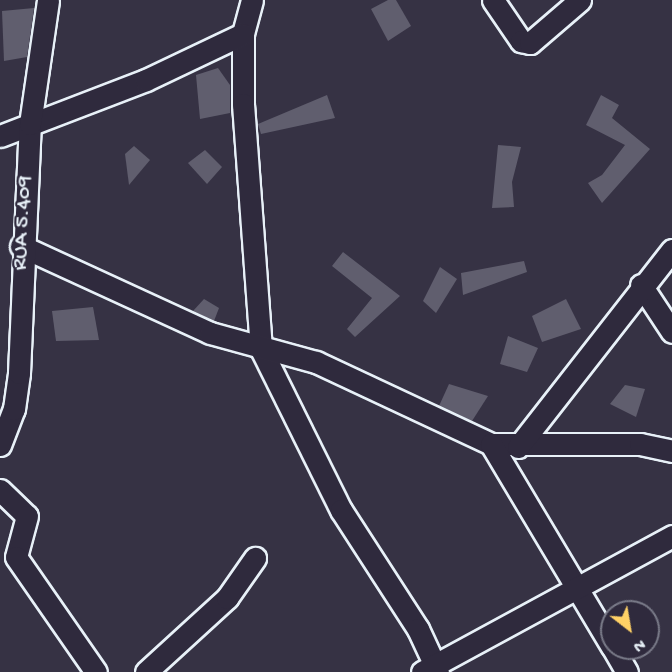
<!DOCTYPE html>
<style>
body{margin:0}
#map{position:relative;width:672px;height:672px;overflow:hidden;background:#363244;font-family:"Gochi Hand",sans-serif}
div>[style]{position:absolute}
[style*='--x']{left:calc(var(--x)*1px);top:calc(var(--y)*1px);width:calc(var(--w)*1px);rotate:calc(var(--a)*1deg)}
.building>*{inset:0;background:#605e6e}
.roads{filter:drop-shadow(2px 0 #e8f1f8) drop-shadow(-2px 0 #e8f1f8) drop-shadow(0 2px #e8f1f8) drop-shadow(0 -2px #e8f1f8)}
.street>*{height:21px;margin:-10.5px;padding:0 10.5px;transform-origin:10.5px;border-radius:10.5px;background:#2f2a3d}
span{translate:-50% -50%;white-space:nowrap;text-align:center;line-height:1.15;-webkit-text-stroke:4.5px #2f2a3d;paint-order:stroke}
.street-label{font-size:22px;color:#e8f1f8}
.north{position:absolute;left:600px;top:600px;width:60px;height:60px;box-sizing:border-box;background:#2f2a3d;border:2px solid #797a88;border-radius:50%;rotate:149deg;font-size:16px;font-weight:700;line-height:24px;text-align:center;color:#e8f1f8}
.north::after{content:'';display:block;margin:auto;width:21px;height:27px;background:#ffd166;clip-path:polygon(50% 0,100% 100%,50% 72%,0 100%)}
</style>
<div id="map">
<div class="building">
<i style="clip-path:polygon(388px 0,396px 0,411px 26px,388px 41px,371px 9px)"></i>
<i style="clip-path:polygon(34px 8px,27px 57px,4px 61px,2px 11px)"></i>
<i style="clip-path:polygon(218px 68px,230px 85px,230px 113px,200px 119px,196px 75px)"></i>
<i style="clip-path:polygon(327px 95px,335px 118px,261px 134px,258px 124px)"></i>
<i style="clip-path:polygon(601px 95px,619px 105px,612px 118px,650px 149px,602px 203px,588px 183px,602px 175px,625px 145px,586px 125px)"></i>
<i style="clip-path:polygon(498px 145px,521px 147px,512px 182px,514px 207px,492px 208px)"></i>
<i style="clip-path:polygon(134px 146px,150px 160px,129px 185px,125px 154px)"></i>
<i style="clip-path:polygon(205px 150px,222px 167px,207px 184px,188px 163px)"></i>
<i style="clip-path:polygon(343px 252px,400px 296px,355px 337px,347px 329px,372px 298px,332px 266px)"></i>
<i style="clip-path:polygon(524px 261px,527px 272px,463px 295px,461px 273px)"></i>
<i style="clip-path:polygon(440px 267px,457px 279px,436px 313px,423px 301px)"></i>
<i style="clip-path:polygon(204px 299px,219px 308px,214px 321px,193px 311px)"></i>
<i style="clip-path:polygon(566px 299px,581px 329px,542px 342px,532px 316px)"></i>
<i style="clip-path:polygon(93px 307px,99px 340px,56px 341px,52px 311px)"></i>
<i style="clip-path:polygon(508px 336px,538px 348px,527px 372px,500px 364px)"></i>
<i style="clip-path:polygon(449px 384px,488px 396px,472px 421px,439px 406px)"></i>
<i style="clip-path:polygon(625px 385px,645px 389px,636px 417px,610px 404px)"></i>
</div>
<div class="roads">
<div class="street">
<i style="--x:252;--y:0;--w:35;--a:105"></i>
<i style="--x:243;--y:34;--w:70;--a:90"></i>
<i style="--x:243;--y:104;--w:246;--a:85.8"></i>
<i style="--x:261;--y:349;--w:180;--a:63.6"></i>
<i style="--x:341;--y:510;--w:142;--a:57.1"></i>
<i style="--x:418;--y:629;--w:47;--a:65.1"></i>
<i style="--x:493;--y:0;--w:50;--a:55.7"></i>
<i style="--x:521;--y:41;--w:9;--a:13"></i>
<i style="--x:530;--y:43;--w:66;--a:-40.7"></i>
<i style="--x:0;--y:136;--w:156;--a:-21"></i>
<i style="--x:146;--y:80;--w:107;--a:-25.4"></i>
<i style="--x:21;--y:246;--w:208;--a:24.7"></i>
<i style="--x:210;--y:333;--w:110;--a:15.3"></i>
<i style="--x:316;--y:362;--w:193;--a:25.1"></i>
<i style="--x:491;--y:444;--w:149;--a:0"></i>
<i style="--x:640;--y:444;--w:33;--a:12"></i>
<i style="--x:641;--y:285;--w:56;--a:56.6"></i>
<i style="--x:491;--y:444;--w:236;--a:59.2"></i>
<i style="--x:0;--y:445;--w:39;--a:-69"></i>
<i style="--x:14;--y:409;--w:36;--a:-82"></i>
<i style="--x:19;--y:373;--w:249;--a:-87.5"></i>
<i style="--x:30;--y:124;--w:125;--a:-81.7"></i>
<i style="--x:518;--y:447;--w:250;--a:-52"></i>
<i style="--x:0;--y:490;--w:37;--a:44"></i>
<i style="--x:27;--y:516;--w:42;--a:105"></i>
<i style="--x:16;--y:557;--w:140;--a:55.2"></i>
<i style="--x:613;--y:648;--w:28;--a:60"></i>
<i style="--x:146;--y:672;--w:110;--a:-42.4"></i>
<i style="--x:227;--y:598;--w:49;--a:-55"></i>
<i style="--x:422;--y:672;--w:285;--a:-28.5"></i>
</div>
</div>
<div class="street-label">
<span style="left:24px;top:223px;rotate:-87deg">RUA 5.409</span>
</div>
<div class="north">N</div>
</div>
